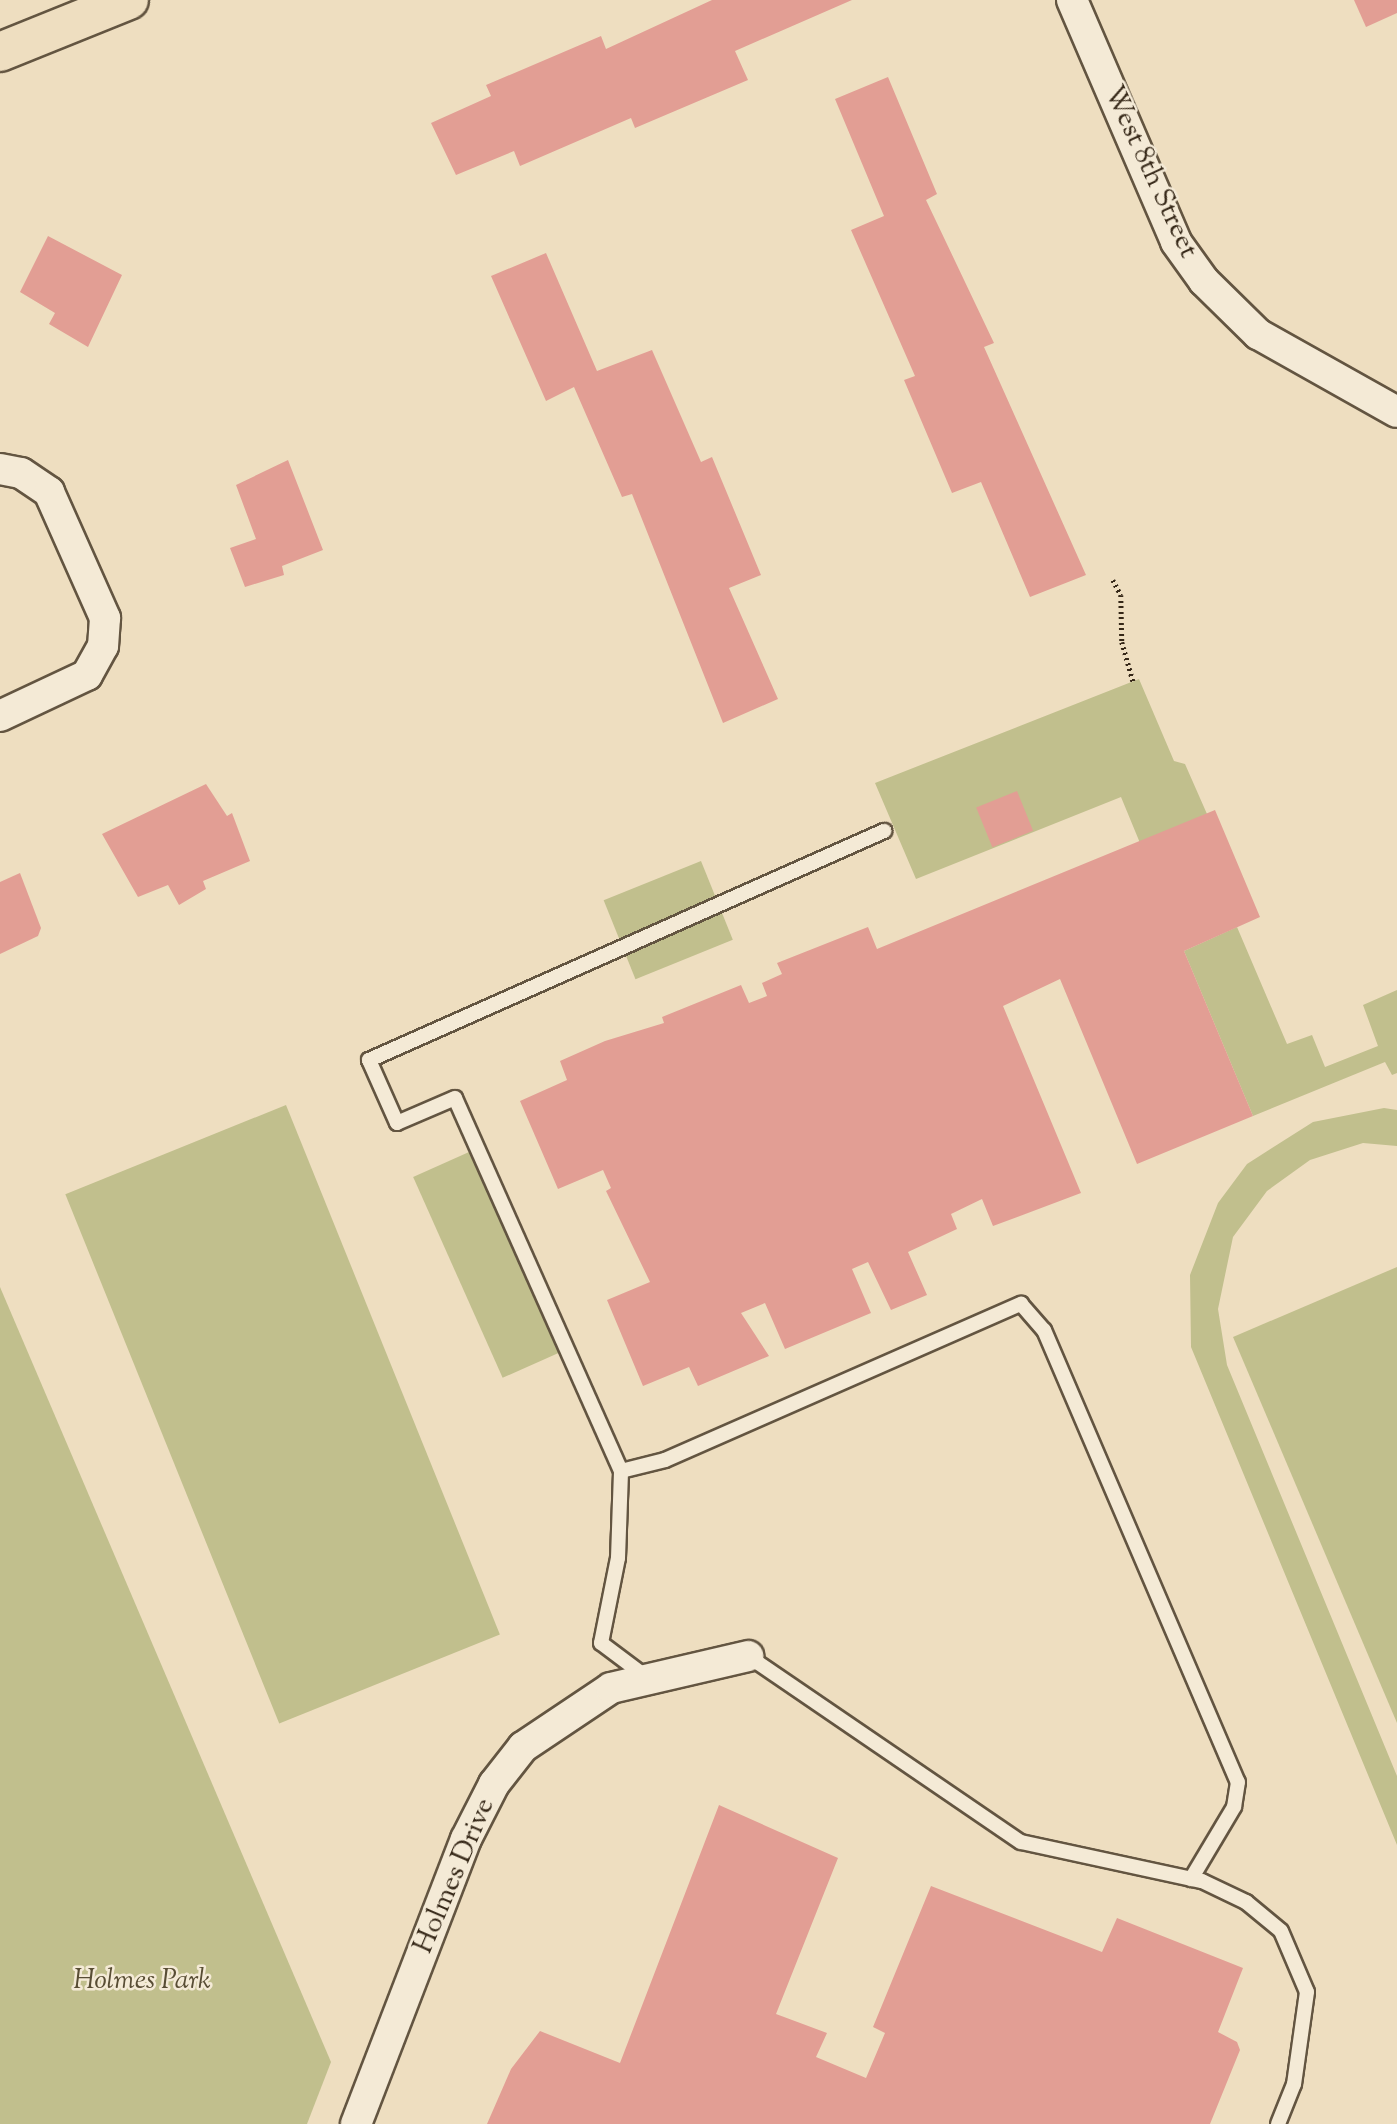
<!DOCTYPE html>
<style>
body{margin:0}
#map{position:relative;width:1397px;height:2124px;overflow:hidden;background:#eedec0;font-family:"Sorts Mill Goudy",serif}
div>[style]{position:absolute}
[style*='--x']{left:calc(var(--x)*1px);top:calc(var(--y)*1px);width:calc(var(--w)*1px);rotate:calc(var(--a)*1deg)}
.green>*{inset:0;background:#c1bf8d;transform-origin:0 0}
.building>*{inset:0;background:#e29e94;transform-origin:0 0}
.path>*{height:4.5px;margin-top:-2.25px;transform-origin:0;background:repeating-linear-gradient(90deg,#352717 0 2px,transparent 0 5.5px)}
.roads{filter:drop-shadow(2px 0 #635541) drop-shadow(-2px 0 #635541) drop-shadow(0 2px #635541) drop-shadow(0 -2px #635541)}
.service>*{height:14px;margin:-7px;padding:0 7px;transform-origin:7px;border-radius:7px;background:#f4ead6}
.minor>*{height:30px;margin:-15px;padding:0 15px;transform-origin:15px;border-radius:15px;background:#f4ead6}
.primary>*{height:38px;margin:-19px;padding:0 19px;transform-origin:19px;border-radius:19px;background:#eedec0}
span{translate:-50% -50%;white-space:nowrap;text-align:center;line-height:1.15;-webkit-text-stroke:5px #f4ead6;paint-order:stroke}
.street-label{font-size:28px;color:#352717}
.park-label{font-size:28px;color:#584d34;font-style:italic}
</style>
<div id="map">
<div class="green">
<i style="clip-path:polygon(1139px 679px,1174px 761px,1185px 764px,1207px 814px,1140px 843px,1121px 797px,916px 879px,875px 783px)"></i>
<i style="left:701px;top:861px;width:85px;height:105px;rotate:68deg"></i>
<i style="clip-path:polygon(1237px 927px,1287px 1044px,1312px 1035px,1325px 1067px,1378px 1046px,1363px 1005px,1397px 990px,1397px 1073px,1392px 1075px,1385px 1062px,1253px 1116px,1184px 951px)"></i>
<i style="left:286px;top:1105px;width:571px;height:238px;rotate:68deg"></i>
<i style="clip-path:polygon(1384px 1108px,1397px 1110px,1397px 1146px,1363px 1143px,1310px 1160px,1267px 1191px,1233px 1237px,1218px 1309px,1227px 1365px,1397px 1776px,1397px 1845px,1191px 1347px,1190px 1275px,1218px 1203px,1247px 1164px,1313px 1122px)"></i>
<i style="left:478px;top:1148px;width:220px;height:71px;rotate:66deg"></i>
<i style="clip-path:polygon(1397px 1267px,1397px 1723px,1233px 1337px)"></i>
<i style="clip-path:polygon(0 1287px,331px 2062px,307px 2124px,0 2124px)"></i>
</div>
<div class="building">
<i style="clip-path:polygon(712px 0,852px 0,735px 51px,748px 80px,635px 128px,631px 118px,520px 166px,514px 151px,456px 175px,431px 123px,491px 96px,486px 85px,601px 36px,606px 49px)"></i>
<i style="clip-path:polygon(1354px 0,1397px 0,1397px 13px,1366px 27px)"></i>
<i style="clip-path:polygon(888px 77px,937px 194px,926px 200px,994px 343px,984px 347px,1086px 575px,1030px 597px,981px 482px,952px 493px,904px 380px,915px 376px,851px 230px,884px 216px,835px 99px)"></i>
<i style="clip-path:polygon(48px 236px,122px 275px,88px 347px,49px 324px,55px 313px,20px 292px)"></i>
<i style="clip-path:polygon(546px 253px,597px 371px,652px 350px,701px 462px,712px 457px,761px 575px,729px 588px,778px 699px,723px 723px,632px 494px,622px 497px,574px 387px,546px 401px,491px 276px)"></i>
<i style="clip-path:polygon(288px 460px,323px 550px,282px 566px,284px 575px,245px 587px,230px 548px,256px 539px,236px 485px)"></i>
<i style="clip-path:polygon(206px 784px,227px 816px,232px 813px,250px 861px,203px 881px,206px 889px,179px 905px,168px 885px,138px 897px,102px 834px)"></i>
<i style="left:1017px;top:791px;width:43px;height:44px;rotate:68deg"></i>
<i style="clip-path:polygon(1215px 810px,1260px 917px,1184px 951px,1253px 1116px,1137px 1164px,1060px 979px,1003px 1006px,1081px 1193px,993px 1226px,982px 1199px,951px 1214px,957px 1229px,908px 1252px,927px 1295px,891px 1310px,868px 1262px,852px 1269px,871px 1313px,785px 1349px,765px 1303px,741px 1313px,769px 1356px,698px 1386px,689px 1367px,643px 1386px,607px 1300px,650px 1282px,606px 1191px,611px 1188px,603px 1170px,558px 1189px,520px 1101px,567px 1080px,560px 1061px,605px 1041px,664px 1023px,662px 1017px,741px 985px,749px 1003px,767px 996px,762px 983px,782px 974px,777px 963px,868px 927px,877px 949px)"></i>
<i style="clip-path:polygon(20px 873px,41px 928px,38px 936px,0 954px,0 882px)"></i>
<i style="clip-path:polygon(719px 1805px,838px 1858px,776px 2014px,827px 2033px,816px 2057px,866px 2078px,885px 2033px,873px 2027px,931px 1886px,1102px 1952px,1117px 1918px,1243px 1968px,1218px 2032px,1237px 2042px,1240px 2050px,1210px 2124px,487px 2124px,511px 2069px,540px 2031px,620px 2063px)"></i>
</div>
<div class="path">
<i style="--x:1113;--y:580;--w:17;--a:62"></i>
<i style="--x:1121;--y:595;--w:47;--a:88.8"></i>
<i style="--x:1122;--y:642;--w:41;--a:74.2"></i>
</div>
<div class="roads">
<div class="service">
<i style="--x:621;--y:1471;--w:408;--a:-114"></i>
<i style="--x:455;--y:1098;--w:63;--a:156.7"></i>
<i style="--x:397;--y:1123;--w:69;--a:-114"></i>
<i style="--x:369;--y:1060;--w:564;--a:-23.97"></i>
<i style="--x:748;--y:1656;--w:330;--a:34.3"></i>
<i style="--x:1021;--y:1842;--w:185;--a:12.2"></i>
<i style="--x:1202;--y:1881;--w:49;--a:25.5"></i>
<i style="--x:1246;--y:1902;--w:45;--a:39.6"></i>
<i style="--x:1281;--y:1931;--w:66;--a:66.9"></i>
<i style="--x:1307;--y:1992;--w:93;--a:98"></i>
<i style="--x:1294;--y:2084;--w:43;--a:111.8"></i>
<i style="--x:649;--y:1679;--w:60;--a:-143.1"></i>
<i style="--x:601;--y:1643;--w:87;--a:-78.7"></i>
<i style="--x:618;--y:1558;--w:87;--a:-88"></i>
<i style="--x:621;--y:1471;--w:45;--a:-14"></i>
<i style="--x:665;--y:1460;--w:389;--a:-23.7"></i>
<i style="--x:1021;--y:1304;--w:35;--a:49"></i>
<i style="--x:1044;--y:1330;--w:492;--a:66.8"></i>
<i style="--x:1238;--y:1782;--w:25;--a:99"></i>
<i style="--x:1234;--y:1807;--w:84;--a:120.8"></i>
</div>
<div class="minor">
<i style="--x:1072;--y:0;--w:263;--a:66.7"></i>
<i style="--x:1176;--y:242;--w:48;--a:54.3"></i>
<i style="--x:1204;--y:281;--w:76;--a:44.5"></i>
<i style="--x:1258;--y:334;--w:159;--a:29.3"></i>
<i style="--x:0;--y:469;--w:21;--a:11"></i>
<i style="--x:21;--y:473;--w:34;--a:34"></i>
<i style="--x:49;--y:492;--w:138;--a:66"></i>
<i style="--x:105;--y:618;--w:28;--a:94"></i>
<i style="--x:103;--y:646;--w:33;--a:119"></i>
<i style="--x:87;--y:675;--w:96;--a:154.8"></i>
<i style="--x:356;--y:2124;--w:305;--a:-68.9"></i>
<i style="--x:466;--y:1839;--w:62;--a:-63"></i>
<i style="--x:494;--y:1784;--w:47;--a:-51.9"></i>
<i style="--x:523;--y:1747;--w:106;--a:-33.8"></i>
<i style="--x:611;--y:1688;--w:141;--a:-13.1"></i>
</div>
<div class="primary">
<i style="--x:0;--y:52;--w:139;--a:-22"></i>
</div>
</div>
<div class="street-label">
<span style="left:1150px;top:172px;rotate:65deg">West 8th Street</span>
<span style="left:455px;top:1876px;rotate:-67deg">Holmes Drive</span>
</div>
<div class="park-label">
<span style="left:142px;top:1981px">Holmes Park</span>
</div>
</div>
